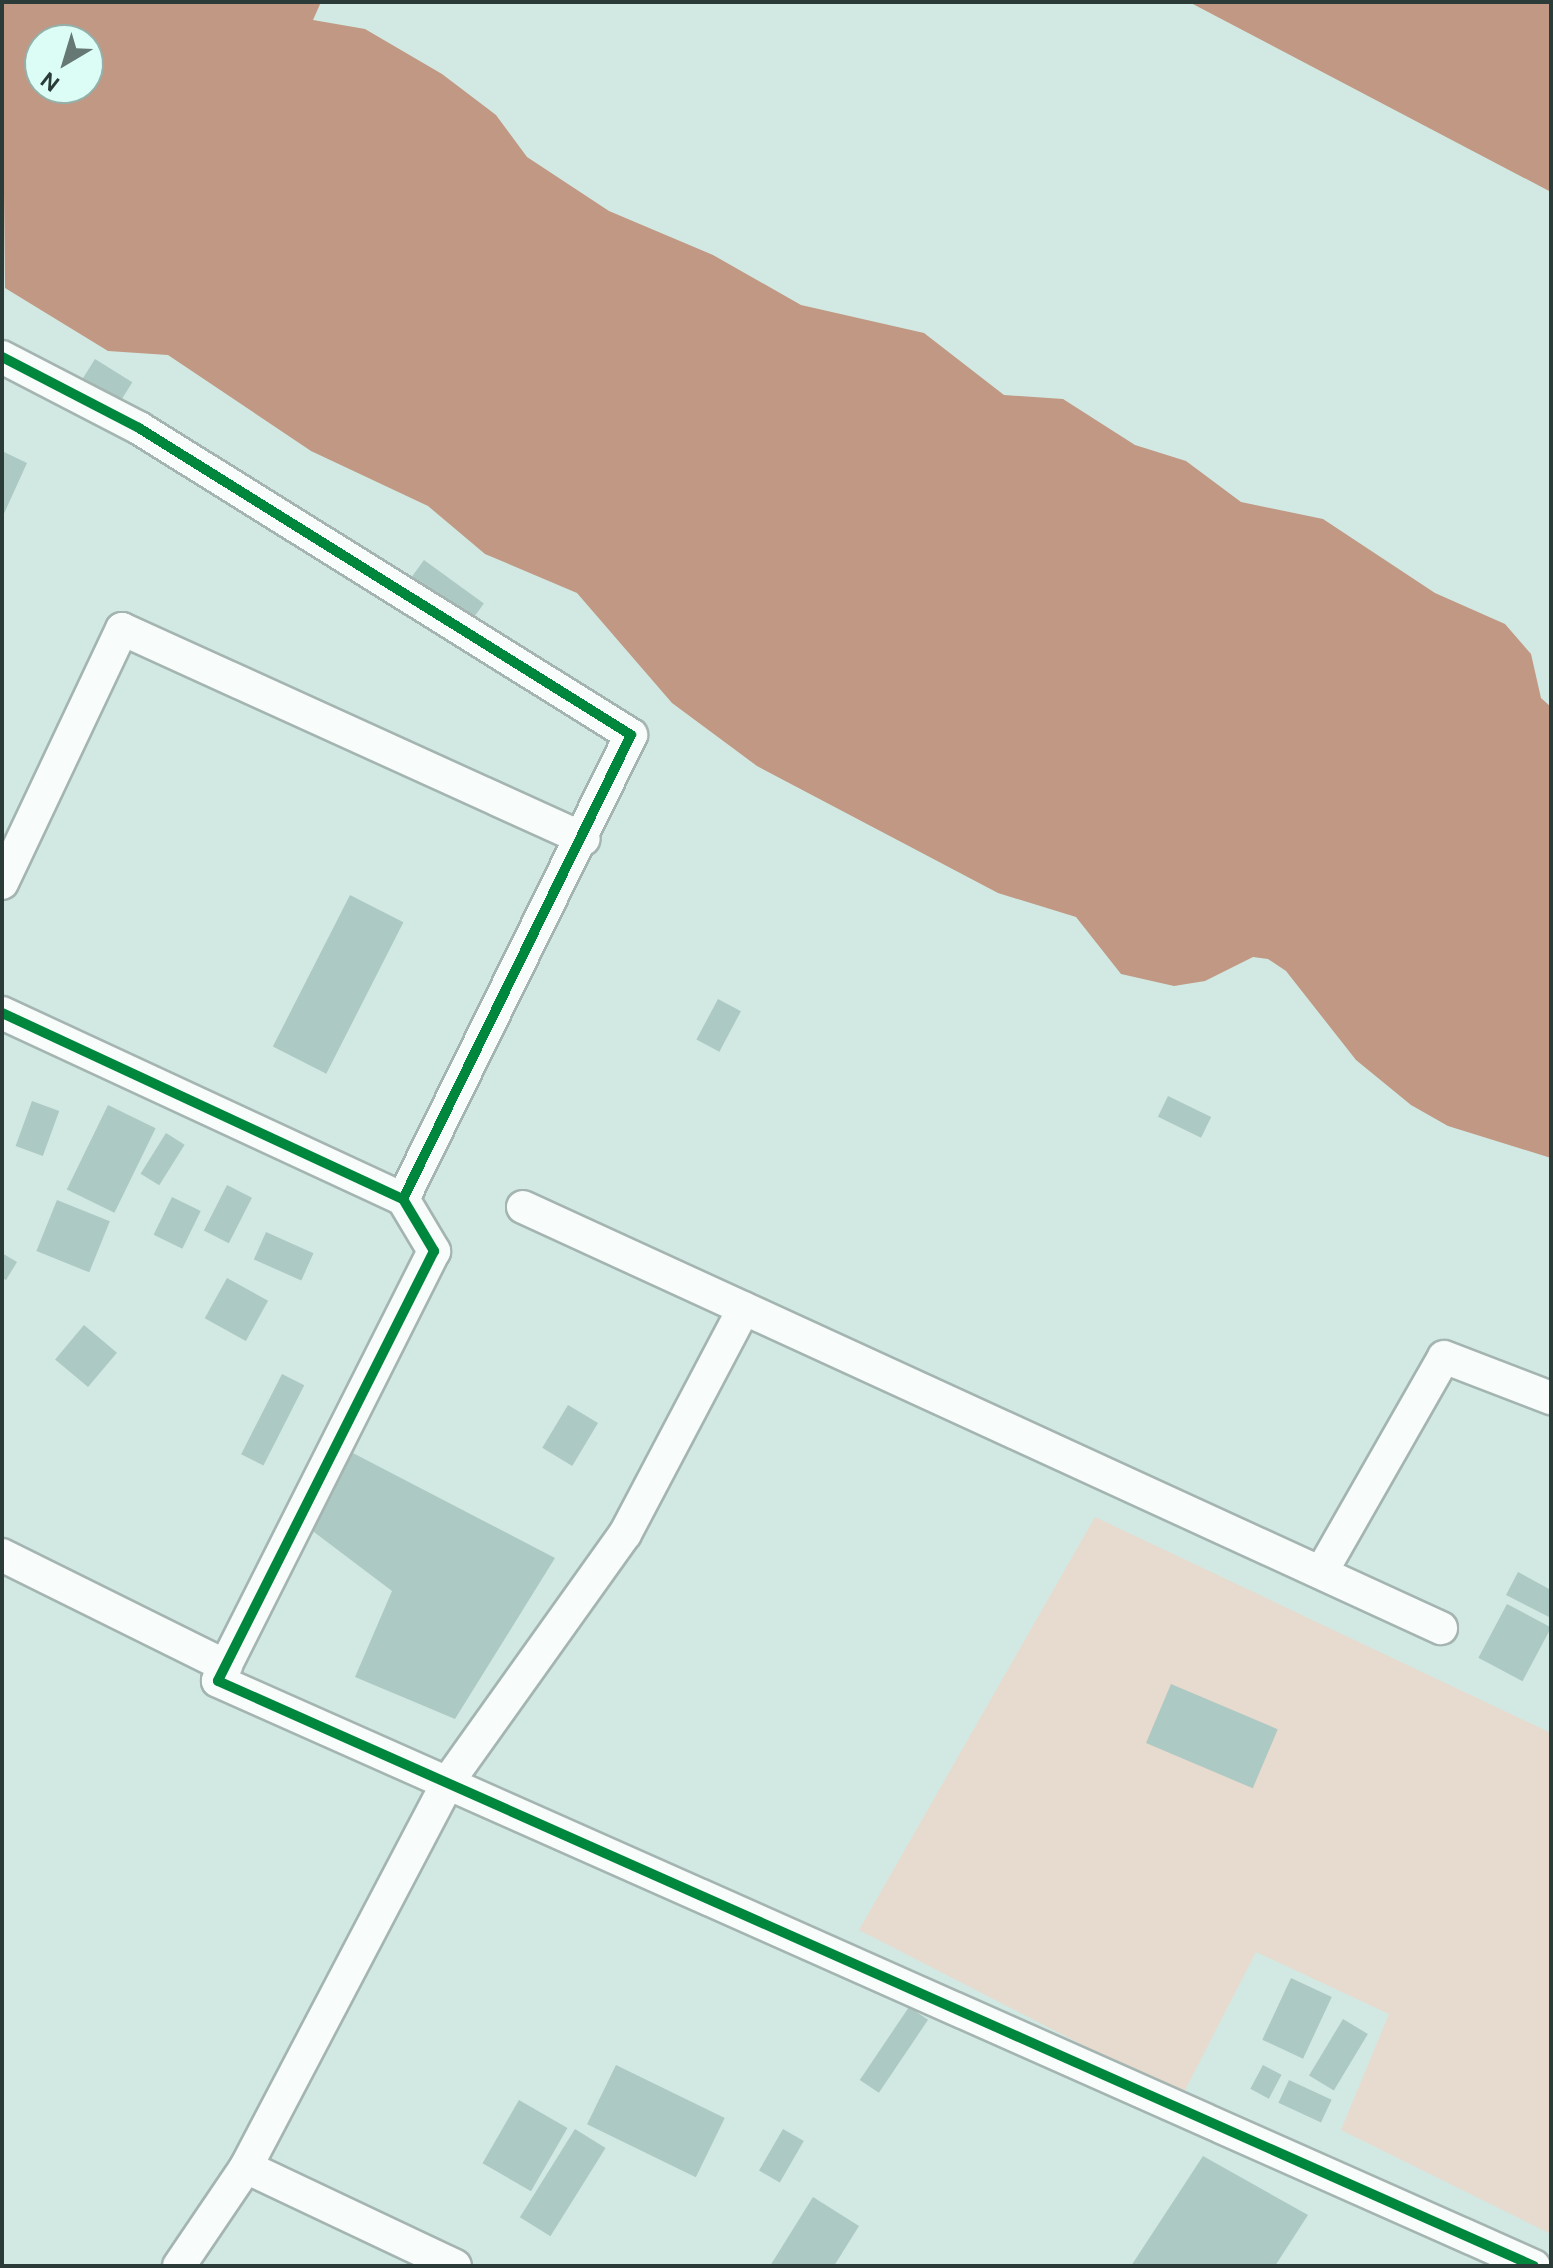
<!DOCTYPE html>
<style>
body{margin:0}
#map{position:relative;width:1553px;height:2268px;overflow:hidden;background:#d2e9e3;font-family:"DM Sans",sans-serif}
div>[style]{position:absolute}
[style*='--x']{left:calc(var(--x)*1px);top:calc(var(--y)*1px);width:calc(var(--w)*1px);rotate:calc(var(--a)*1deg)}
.green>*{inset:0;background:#e7dace}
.water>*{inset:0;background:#c09883}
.building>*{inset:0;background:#adc9c3;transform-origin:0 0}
.roads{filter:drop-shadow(2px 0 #a4b5b1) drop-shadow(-2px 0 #a4b5b1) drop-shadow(0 2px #a4b5b1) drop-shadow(0 -2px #a4b5b1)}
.minor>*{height:32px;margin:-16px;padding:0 16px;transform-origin:16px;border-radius:16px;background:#f8fcfb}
.cycleway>*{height:10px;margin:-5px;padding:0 5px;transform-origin:5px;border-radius:5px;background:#00873e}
span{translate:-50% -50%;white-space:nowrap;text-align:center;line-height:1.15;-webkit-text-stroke:8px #dcfdf5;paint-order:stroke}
.frame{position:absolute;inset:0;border:4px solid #2b3b37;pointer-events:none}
.north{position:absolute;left:24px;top:24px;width:80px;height:80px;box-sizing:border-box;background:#dcfdf5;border:2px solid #95afa9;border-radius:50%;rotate:218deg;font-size:22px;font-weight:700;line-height:32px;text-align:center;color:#2b3b37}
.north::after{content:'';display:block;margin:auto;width:28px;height:36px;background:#657873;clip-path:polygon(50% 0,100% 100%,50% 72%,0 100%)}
</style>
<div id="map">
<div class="green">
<i style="clip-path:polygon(1095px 1517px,1551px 1733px,1551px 2234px,1341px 2130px,1389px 2014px,1256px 1952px,1182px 2096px,859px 1930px)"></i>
</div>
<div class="water">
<i style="clip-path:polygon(evenodd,2px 2px,321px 2px,313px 20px,365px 29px,442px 74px,496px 115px,527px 157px,609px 211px,713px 255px,801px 305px,924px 333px,1004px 395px,1063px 399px,1135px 445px,1186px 461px,1241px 502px,1323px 519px,1435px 593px,1505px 624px,1531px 654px,1541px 698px,1551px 707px,1551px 1158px,1448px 1126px,1411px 1105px,1356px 1060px,1286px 971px,1268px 959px,1253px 957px,1205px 981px,1174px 986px,1121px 974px,1076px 917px,998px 893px,757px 766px,672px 703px,577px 593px,485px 554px,428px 506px,311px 451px,168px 355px,108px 351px,5px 288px,2px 2px,40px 40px,88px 40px,88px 88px,40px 88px,40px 40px)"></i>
<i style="clip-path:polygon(1189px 2px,1551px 2px,1551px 192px)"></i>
</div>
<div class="building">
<i style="left:95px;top:359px;width:44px;height:29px;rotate:32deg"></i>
<i style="clip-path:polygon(2px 451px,27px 463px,2px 518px)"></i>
<i style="left:424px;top:560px;width:74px;height:25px;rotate:36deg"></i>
<i style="left:350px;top:895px;width:60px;height:170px;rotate:27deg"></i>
<i style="left:718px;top:999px;width:26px;height:46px;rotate:28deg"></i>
<i style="left:1168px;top:1096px;width:48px;height:23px;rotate:26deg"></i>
<i style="left:32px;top:1101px;width:29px;height:48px;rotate:20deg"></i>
<i style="left:108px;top:1105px;width:53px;height:94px;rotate:26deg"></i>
<i style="left:166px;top:1133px;width:22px;height:48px;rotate:32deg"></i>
<i style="left:227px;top:1185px;width:28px;height:51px;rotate:27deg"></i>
<i style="left:172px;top:1197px;width:32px;height:42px;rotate:26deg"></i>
<i style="left:57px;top:1200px;width:57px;height:55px;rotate:22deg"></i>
<i style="left:266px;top:1232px;width:52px;height:30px;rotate:24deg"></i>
<i style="clip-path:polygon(2px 1253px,17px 1262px,6px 1280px,2px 1278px)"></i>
<i style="left:227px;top:1278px;width:47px;height:46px;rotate:29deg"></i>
<i style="left:84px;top:1325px;width:43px;height:45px;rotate:40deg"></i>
<i style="left:282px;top:1374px;width:25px;height:90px;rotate:27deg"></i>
<i style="left:568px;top:1405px;width:35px;height:50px;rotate:31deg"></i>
<i style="clip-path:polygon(351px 1452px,555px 1558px,455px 1719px,355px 1677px,392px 1591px,310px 1529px)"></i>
<i style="clip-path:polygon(1518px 1572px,1551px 1590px,1551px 1618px,1506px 1595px)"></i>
<i style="left:1507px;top:1604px;width:50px;height:61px;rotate:28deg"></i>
<i style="left:1171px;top:1684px;width:116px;height:64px;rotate:23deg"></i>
<i style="left:1291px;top:1978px;width:45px;height:68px;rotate:25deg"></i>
<i style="left:909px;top:2007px;width:23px;height:88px;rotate:34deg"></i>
<i style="left:1343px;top:2019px;width:29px;height:66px;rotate:31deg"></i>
<i style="left:616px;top:2065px;width:121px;height:66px;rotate:26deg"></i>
<i style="left:1263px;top:2065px;width:21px;height:27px;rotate:28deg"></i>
<i style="left:1289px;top:2080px;width:47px;height:25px;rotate:25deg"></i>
<i style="left:519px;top:2100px;width:56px;height:73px;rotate:30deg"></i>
<i style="left:575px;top:2129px;width:36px;height:104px;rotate:32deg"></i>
<i style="left:783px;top:2129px;width:24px;height:48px;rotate:30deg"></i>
<i style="clip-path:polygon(1203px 2156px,1308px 2215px,1275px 2266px,1131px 2266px)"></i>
<i style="clip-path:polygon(813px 2197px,859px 2226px,834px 2266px,770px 2266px)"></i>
</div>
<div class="roads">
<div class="minor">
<i style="--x:2;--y:357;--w:154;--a:27.4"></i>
<i style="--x:139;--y:428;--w:580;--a:31.96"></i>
<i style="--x:631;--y:735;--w:517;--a:116.17"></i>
<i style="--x:2;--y:883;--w:281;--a:-64.7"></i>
<i style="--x:122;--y:629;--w:507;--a:24.44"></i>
<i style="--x:2;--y:1013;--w:442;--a:24.9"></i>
<i style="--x:403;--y:1199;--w:61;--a:59.2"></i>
<i style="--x:434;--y:1251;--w:481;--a:116.7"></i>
<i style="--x:218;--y:1681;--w:1440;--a:23.97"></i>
<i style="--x:523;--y:1207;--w:1010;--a:24.64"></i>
<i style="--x:2;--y:1555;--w:250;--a:26.4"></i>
<i style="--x:1322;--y:1571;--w:246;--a:-60.3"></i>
<i style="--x:1444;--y:1357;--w:115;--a:21"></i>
<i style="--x:246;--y:2167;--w:231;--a:25.3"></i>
<i style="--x:179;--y:2266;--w:120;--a:-55.9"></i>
<i style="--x:246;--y:2167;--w:438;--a:-62.3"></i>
<i style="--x:450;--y:1779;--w:301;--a:-54.5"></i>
<i style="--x:625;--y:1534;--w:255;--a:-62.2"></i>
</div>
</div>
<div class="cycleway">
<i style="--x:2;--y:357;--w:154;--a:27.4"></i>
<i style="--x:139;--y:428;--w:580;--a:31.96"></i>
<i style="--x:631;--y:735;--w:517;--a:116.17"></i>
<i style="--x:2;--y:1013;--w:442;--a:24.9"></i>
<i style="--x:403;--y:1199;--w:61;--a:59.2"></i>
<i style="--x:434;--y:1251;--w:481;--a:116.7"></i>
<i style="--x:218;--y:1681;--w:1440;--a:23.97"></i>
</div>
<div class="frame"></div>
<div class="north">N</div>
</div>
